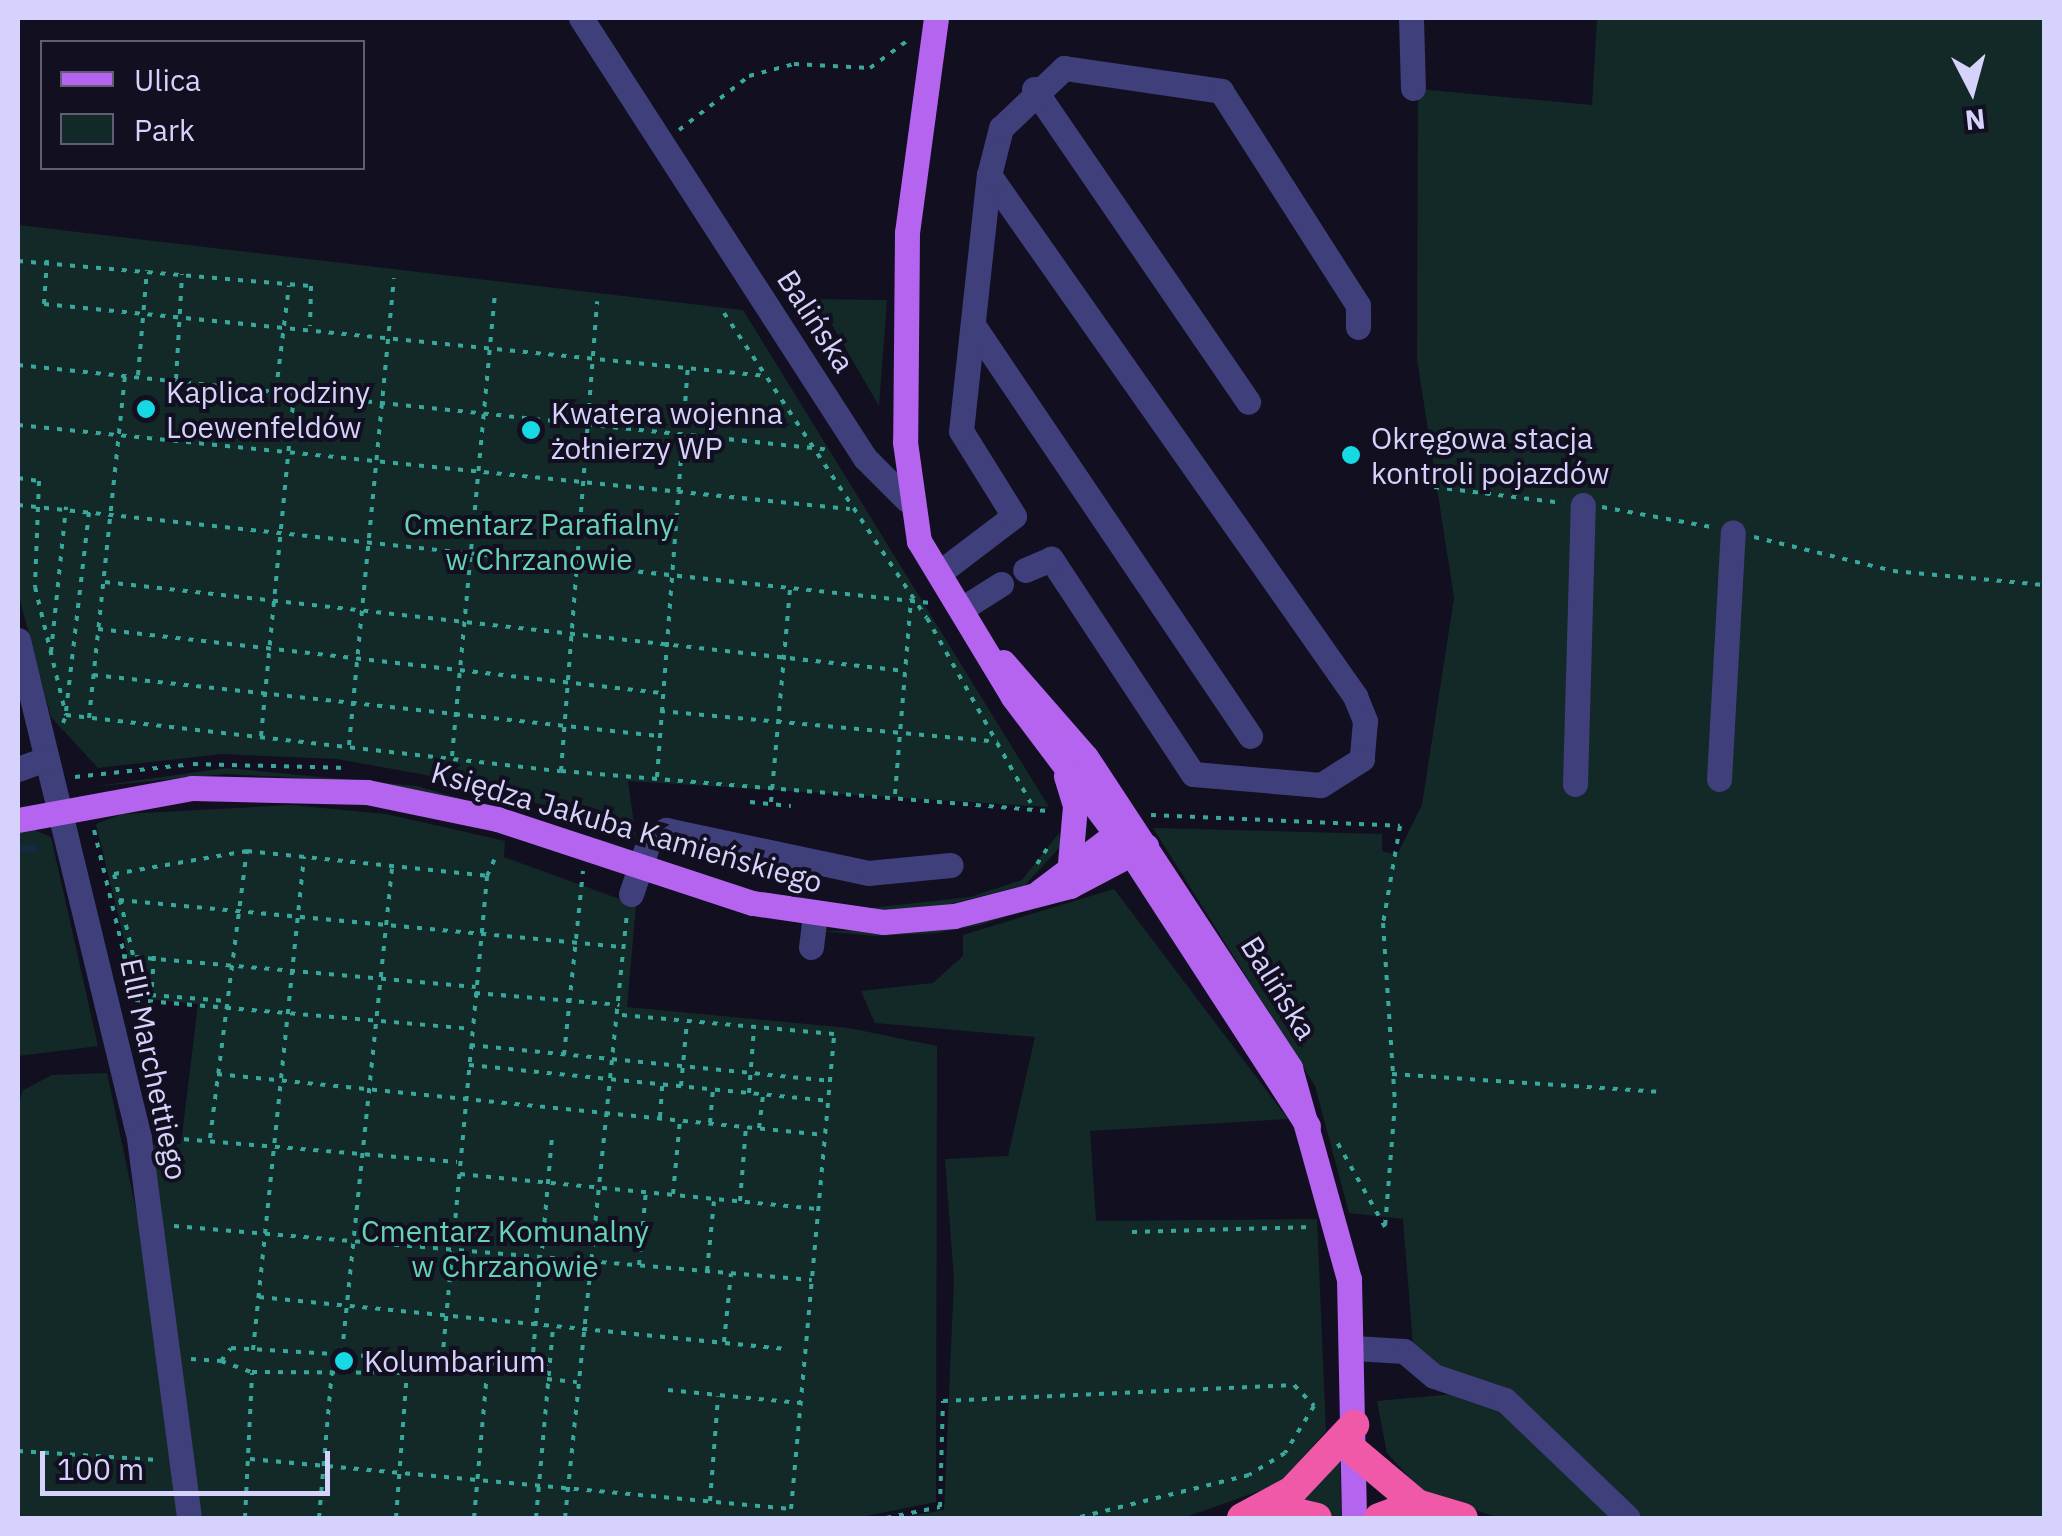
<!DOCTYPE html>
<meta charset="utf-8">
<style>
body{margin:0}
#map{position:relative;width:2062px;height:1536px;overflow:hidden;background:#110f20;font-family:"IBM Plex Sans",sans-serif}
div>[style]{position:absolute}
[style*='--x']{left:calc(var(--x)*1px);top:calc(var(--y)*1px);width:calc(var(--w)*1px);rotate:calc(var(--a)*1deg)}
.green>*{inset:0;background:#132927}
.stream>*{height:6px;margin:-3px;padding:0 3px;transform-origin:3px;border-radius:3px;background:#142945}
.path>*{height:4px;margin-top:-2px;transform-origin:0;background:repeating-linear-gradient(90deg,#39a89c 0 5px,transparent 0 13px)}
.minor>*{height:25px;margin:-12.5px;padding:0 12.5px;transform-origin:12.5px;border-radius:12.5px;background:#3f3f7b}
.major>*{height:25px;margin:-12.5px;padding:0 12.5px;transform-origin:12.5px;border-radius:12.5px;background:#b564f0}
.highway>*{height:30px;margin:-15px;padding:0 15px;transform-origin:15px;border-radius:15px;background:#ef59a8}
.dots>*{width:28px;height:28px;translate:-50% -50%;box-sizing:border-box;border:5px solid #110f20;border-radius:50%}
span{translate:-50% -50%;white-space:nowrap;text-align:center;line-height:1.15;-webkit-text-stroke:8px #110f20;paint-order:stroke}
.street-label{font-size:30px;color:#d5d2fb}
.poi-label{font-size:30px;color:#d5d2fb}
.left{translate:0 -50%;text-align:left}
.park-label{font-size:30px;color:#66d3b3}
.frame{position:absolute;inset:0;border:20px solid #d5d2fb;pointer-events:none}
.legend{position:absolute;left:40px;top:40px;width:325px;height:130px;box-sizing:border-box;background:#110f20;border:2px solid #5f5d78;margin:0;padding:12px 18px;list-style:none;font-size:30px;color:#d5d2fb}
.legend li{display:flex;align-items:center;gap:20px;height:50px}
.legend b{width:50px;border:2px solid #5f5d78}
.north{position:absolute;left:1922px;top:40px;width:100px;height:100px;-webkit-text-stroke:8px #110f20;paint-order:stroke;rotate:174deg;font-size:28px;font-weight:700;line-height:40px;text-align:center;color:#d5d2fb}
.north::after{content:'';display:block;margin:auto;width:35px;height:45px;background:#d5d2fb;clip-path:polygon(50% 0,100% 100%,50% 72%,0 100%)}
.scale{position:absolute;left:40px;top:1451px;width:290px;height:45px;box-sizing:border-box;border:5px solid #d5d2fb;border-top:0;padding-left:12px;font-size:30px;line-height:35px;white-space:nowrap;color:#d5d2fb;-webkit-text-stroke:8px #110f20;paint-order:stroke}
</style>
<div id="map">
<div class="green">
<i style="clip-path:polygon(1597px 18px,2044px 18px,2044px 1518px,1500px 1518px,1424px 1494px,1387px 1453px,1377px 1401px,1454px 1394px,1413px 1346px,1403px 1219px,1349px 1213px,1315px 1086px,1153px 828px,1382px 834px,1382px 851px,1397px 855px,1422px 805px,1454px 598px,1417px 359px,1418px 89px,1592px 105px)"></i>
<i style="clip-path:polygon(18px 225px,743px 310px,1049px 807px,628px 781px,636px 838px,487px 786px,337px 759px,222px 754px,98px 768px,51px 717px,18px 593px)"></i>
<i style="clip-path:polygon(805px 299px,887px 300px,879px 406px,832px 325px)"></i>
<i style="clip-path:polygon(226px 768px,417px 786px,625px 847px,344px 780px,226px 774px,90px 787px)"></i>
<i style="clip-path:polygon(291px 805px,386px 814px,505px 841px,504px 857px,636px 905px,627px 1007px,849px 1028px,937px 1046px,936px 1502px,856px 1518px,198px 1518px,150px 1145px,181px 1144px,198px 1004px,138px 998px,96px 824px,123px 814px)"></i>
<i style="clip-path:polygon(30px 828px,51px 837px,98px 1046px,18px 1056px,18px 832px)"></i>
<i style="clip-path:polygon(1059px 833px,1061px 846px,1025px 885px,923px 911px,821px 910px,769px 896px,870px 908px,970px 897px,1022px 880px)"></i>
<i style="clip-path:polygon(1112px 881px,980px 925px,936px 933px,875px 936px,822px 931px,945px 929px)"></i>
<i style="clip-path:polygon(1114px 889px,1288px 1119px,1090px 1131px,1096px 1221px,1317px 1219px,1326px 1431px,1279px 1484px,1183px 1518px,897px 1518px,944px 1510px,954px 1279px,945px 1159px,1008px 1156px,1035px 1037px,875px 1023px,861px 991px,933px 983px,963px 956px,963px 935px)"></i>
<i style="clip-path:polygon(107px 1073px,141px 1233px,177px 1518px,18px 1518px,18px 1105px,23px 1090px,52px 1075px)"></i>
<i style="clip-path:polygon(1340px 1457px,1341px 1518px,1332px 1518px,1298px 1501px)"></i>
</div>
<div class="stream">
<i style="--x:18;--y:849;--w:17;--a:-3"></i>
</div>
<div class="path">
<i style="--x:679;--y:130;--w:88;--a:-37.6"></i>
<i style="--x:749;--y:76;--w:47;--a:-14.9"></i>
<i style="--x:794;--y:64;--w:76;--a:3"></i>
<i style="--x:870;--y:68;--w:51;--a:-36.2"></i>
<i style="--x:47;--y:260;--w:44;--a:93.9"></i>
<i style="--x:44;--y:304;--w:726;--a:5.69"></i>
<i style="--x:18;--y:261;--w:294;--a:4.9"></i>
<i style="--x:311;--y:286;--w:40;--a:91.4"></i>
<i style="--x:724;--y:313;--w:366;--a:56.4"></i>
<i style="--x:927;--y:618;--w:212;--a:60.7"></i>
<i style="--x:18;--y:365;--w:818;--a:5.96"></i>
<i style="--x:138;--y:375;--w:105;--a:-85.1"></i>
<i style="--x:176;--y:379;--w:105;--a:-86.7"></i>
<i style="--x:276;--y:390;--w:105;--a:-82.9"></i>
<i style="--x:18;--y:425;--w:836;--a:5.77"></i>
<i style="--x:18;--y:478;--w:21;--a:8"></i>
<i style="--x:39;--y:481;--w:106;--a:92.2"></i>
<i style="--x:35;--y:587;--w:132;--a:76.4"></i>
<i style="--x:1434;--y:487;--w:130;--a:7.1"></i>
<i style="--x:18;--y:505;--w:918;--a:6.13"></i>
<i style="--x:1602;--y:507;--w:111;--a:10.4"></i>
<i style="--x:1754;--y:537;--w:143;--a:13.7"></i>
<i style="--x:1893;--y:571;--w:152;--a:5.3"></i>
<i style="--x:105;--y:582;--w:805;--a:6.35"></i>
<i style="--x:98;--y:629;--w:567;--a:6.49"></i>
<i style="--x:51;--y:652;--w:146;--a:-84.1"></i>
<i style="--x:93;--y:675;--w:569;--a:6.15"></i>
<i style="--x:66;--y:711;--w:201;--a:-83.4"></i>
<i style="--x:660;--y:711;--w:339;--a:5.2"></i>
<i style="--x:89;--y:718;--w:345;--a:-84"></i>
<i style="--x:63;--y:723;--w:9;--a:-69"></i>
<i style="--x:66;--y:715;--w:498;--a:6.5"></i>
<i style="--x:561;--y:771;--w:492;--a:4.7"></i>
<i style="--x:261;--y:736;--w:346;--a:-84.5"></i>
<i style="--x:349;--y:745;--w:469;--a:-84.5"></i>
<i style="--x:452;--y:756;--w:465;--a:-84.7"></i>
<i style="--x:193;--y:764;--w:155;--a:1.5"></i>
<i style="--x:561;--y:771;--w:471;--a:-85.6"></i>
<i style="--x:75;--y:777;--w:110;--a:-6.3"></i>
<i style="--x:657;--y:777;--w:410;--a:-85.7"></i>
<i style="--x:895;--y:794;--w:196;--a:-85.3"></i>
<i style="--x:750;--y:802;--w:41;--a:5.6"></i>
<i style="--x:771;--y:802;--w:216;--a:-84.9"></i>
<i style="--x:1151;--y:815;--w:249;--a:2.5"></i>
<i style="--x:1400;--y:826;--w:98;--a:99.9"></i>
<i style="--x:1383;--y:923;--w:180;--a:86.2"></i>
<i style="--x:1395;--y:1103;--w:124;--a:94.6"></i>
<i style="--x:1385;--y:1227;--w:103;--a:-119.5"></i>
<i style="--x:94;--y:830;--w:191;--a:76.4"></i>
<i style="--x:139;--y:1016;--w:18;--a:103"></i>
<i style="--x:1037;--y:864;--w:20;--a:-57"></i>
<i style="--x:119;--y:900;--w:505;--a:5.34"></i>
<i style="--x:133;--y:955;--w:83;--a:-103.2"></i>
<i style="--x:114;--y:874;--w:135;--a:-9.8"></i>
<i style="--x:247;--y:851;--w:241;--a:5.9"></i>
<i style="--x:122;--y:956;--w:355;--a:5"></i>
<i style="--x:154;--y:956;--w:39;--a:94"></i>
<i style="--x:151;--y:995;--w:76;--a:4.5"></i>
<i style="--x:475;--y:993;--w:145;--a:4.7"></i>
<i style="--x:135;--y:1000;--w:338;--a:4.9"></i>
<i style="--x:470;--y:1045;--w:361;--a:5.7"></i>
<i style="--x:564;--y:1055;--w:185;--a:-84.1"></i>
<i style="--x:469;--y:1065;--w:360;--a:5.7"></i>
<i style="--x:217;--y:1074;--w:611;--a:5.73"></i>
<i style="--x:1392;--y:1074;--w:270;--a:3.8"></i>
<i style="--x:681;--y:1086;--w:65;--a:-84.7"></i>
<i style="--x:749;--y:1093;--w:65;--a:-85.6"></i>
<i style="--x:660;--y:1117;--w:32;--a:-86"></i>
<i style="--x:710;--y:1123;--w:34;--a:-85"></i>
<i style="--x:759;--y:1128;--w:33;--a:-83"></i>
<i style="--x:158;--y:1137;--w:300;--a:4.8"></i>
<i style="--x:210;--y:1138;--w:289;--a:-82.7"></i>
<i style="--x:460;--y:1174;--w:360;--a:5.6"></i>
<i style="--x:673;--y:1194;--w:74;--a:-84.6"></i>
<i style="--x:740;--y:1201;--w:74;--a:-85.4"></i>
<i style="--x:174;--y:1226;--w:640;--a:4.84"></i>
<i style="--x:1132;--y:1232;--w:180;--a:-1.6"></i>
<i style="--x:639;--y:1265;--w:74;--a:-84.6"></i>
<i style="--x:707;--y:1271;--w:70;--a:-84.3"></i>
<i style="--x:259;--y:1297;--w:530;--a:5.64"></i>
<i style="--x:724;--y:1342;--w:69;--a:-84.2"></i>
<i style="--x:253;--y:1350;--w:496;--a:-84.1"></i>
<i style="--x:342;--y:1352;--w:490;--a:-84.1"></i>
<i style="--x:191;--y:1359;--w:30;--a:4"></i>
<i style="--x:221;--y:1361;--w:16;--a:-52"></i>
<i style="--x:231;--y:1348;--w:319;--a:3.4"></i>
<i style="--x:221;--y:1361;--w:33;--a:20"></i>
<i style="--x:252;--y:1372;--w:189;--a:0.3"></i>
<i style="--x:441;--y:1373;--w:499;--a:-84.7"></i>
<i style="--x:487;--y:876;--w:24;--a:-66"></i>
<i style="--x:532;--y:1365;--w:228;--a:-85"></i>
<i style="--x:547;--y:1379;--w:30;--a:6"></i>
<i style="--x:668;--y:1390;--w:133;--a:5.6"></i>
<i style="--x:18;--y:1451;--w:140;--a:3.7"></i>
<i style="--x:250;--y:1459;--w:543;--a:5.28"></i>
<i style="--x:791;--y:1509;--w:477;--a:-84.8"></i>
<i style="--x:834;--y:1034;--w:216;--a:-174.9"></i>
<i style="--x:710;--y:1501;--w:105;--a:-85.6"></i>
<i style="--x:245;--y:1518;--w:145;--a:-87.2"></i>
<i style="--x:319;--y:1518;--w:150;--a:-85"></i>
<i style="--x:396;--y:1518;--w:148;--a:-85.7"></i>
<i style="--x:474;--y:1518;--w:159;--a:-84.9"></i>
<i style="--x:536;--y:1518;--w:193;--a:-84.9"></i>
<i style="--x:565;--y:1518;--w:608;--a:-84.15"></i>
<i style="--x:886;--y:1518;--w:55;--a:-11.5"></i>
<i style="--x:940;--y:1507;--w:106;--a:-88.4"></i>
<i style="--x:943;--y:1401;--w:351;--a:-2.6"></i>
<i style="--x:1294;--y:1385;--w:29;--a:46"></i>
<i style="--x:1314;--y:1406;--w:55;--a:121.7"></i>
<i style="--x:1285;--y:1453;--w:42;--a:148.6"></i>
<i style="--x:1249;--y:1475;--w:178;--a:166"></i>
</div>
<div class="minor">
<i style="--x:581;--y:18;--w:524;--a:57.16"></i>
<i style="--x:865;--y:458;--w:59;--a:45"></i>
<i style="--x:1411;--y:18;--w:70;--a:88.4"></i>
<i style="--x:1034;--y:89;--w:379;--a:55.6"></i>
<i style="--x:989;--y:175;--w:637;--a:54.91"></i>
<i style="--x:1355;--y:696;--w:27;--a:68"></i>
<i style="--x:1365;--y:721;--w:38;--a:95"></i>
<i style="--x:1362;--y:759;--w:49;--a:147.6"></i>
<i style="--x:1321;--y:785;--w:128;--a:-175.1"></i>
<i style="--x:1193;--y:774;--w:258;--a:-123.4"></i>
<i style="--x:1051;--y:559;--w:28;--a:157"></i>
<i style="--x:975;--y:328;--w:492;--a:56"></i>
<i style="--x:939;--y:573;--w:94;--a:-37.2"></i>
<i style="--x:1014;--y:516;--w:100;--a:-121.9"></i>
<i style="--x:961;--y:431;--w:258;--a:-83.8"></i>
<i style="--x:989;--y:175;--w:49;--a:-75.7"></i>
<i style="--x:1001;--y:128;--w:87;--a:-43.6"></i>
<i style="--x:1064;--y:68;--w:159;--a:8.3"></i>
<i style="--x:1221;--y:91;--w:254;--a:57.4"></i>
<i style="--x:1358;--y:305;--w:22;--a:90"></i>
<i style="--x:963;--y:608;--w:45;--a:-32.3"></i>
<i style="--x:18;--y:640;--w:512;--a:76.34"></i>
<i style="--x:139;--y:1138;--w:383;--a:82.5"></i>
<i style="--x:18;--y:769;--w:30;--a:-20"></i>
<i style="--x:1719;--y:779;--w:247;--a:-86.8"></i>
<i style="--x:1575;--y:784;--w:279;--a:-88.4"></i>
<i style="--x:631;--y:894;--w:59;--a:-71.3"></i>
<i style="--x:650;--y:838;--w:18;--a:-27"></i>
<i style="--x:666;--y:830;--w:207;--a:12"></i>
<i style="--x:868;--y:873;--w:83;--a:-5.5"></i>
<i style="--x:811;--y:947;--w:31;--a:-83"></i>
<i style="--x:1354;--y:1348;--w:50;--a:3.4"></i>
<i style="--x:1404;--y:1351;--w:39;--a:40"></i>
<i style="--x:1434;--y:1376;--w:75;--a:18.7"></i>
<i style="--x:1505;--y:1400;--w:170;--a:43.8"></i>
</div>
<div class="major">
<i style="--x:936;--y:18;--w:217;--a:97.7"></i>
<i style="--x:907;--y:233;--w:209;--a:90.5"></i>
<i style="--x:905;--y:442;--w:100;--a:82"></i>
<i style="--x:919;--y:541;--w:182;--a:58.9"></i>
<i style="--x:1013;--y:697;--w:198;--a:53"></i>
<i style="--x:1132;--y:855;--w:323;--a:57"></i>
<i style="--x:1003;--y:662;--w:126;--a:48.9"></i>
<i style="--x:1086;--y:757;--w:372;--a:56.7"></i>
<i style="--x:1290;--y:1068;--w:219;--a:74.4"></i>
<i style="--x:1349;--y:1279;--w:239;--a:88.8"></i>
<i style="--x:1066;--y:776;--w:31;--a:73"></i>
<i style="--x:1075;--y:806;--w:57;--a:95"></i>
<i style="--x:18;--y:820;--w:177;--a:-10.4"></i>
<i style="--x:192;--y:788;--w:175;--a:1.3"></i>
<i style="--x:367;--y:792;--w:133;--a:11.7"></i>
<i style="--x:497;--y:819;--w:269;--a:18.2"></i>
<i style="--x:753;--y:903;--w:131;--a:8.3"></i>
<i style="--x:883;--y:922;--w:71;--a:-4.8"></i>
<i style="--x:954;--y:916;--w:120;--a:-14.5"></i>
<i style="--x:1070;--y:886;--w:86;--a:-27.8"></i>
<i style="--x:1039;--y:892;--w:109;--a:-37.2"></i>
</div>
<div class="highway">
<i style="--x:1354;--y:1451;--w:82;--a:40.1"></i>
<i style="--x:1417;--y:1504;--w:48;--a:16.9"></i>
<i style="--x:1271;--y:1507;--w:47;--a:13.4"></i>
<i style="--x:1242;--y:1518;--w:57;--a:-28.4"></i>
<i style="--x:1292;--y:1491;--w:91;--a:-46.8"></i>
<i style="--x:1379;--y:1518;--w:40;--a:-20.2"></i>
</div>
<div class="dots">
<i style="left:146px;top:409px;background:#16d9e3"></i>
<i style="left:531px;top:430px;background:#16d9e3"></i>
<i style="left:1351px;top:455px;background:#16d9e3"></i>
<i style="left:344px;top:1361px;background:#16d9e3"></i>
</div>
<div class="street-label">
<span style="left:816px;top:321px;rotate:57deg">Balińska</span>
<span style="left:627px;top:827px;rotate:16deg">Księdza Jakuba Kamieńskiego</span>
<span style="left:1279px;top:988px;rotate:58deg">Balińska</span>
<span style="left:154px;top:1069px;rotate:78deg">Elli Marchettiego</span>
</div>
<div class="poi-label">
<span class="left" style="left:166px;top:409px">Kaplica rodziny<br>Loewenfeldów</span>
<span class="left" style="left:551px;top:430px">Kwatera wojenna<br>żołnierzy WP</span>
<span class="left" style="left:1371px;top:455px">Okręgowa stacja<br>kontroli pojazdów</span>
<span class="left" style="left:364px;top:1361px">Kolumbarium</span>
</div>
<div class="park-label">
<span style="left:539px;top:541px">Cmentarz Parafialny<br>w Chrzanowie</span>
<span style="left:505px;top:1248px">Cmentarz Komunalny<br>w Chrzanowie</span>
</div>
<div class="frame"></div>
<ul class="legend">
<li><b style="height:12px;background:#b564f0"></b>Ulica</li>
<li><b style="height:28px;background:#132927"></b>Park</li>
</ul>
<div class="north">N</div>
<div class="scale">100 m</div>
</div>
